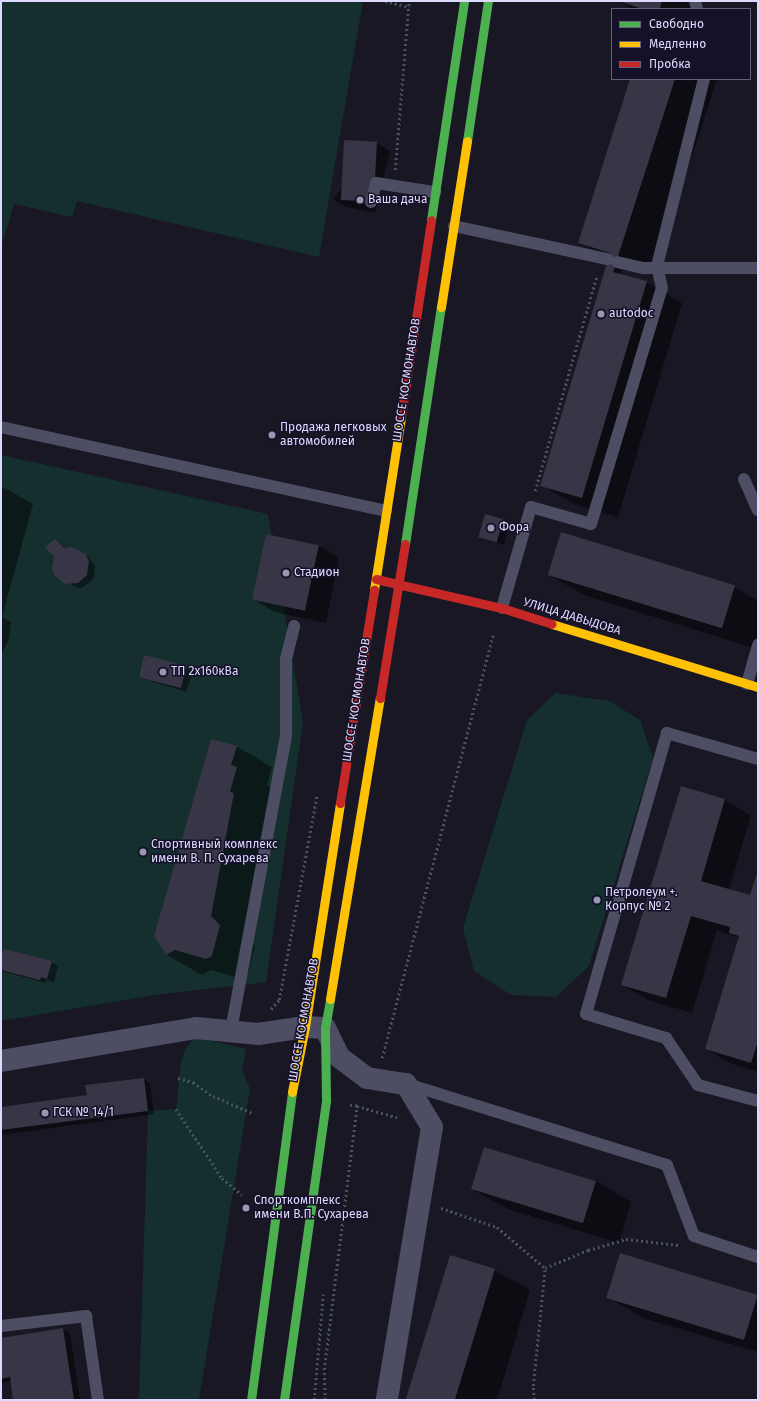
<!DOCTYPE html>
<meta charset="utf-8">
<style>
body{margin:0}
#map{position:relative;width:759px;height:1401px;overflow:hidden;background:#181723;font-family:"Fira Sans",sans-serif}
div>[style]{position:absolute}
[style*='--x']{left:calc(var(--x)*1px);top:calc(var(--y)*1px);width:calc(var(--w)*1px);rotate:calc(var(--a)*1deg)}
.green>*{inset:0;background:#152f2f}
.shadow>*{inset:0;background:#0007;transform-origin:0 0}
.building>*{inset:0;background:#373546;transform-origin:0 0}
.path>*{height:2.5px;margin-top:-1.25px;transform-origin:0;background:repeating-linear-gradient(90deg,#465360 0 2px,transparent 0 5px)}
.lane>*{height:12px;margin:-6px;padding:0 6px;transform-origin:6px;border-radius:6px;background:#4d4d64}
.street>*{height:22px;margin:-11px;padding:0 11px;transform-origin:11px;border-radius:11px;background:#4d4d64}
.fast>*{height:9px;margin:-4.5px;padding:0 4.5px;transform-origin:4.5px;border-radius:4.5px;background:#4caf50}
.slow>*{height:9px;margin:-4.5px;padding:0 4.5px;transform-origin:4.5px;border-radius:4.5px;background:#ffc107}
.jam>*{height:9px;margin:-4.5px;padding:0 4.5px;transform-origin:4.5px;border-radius:4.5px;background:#c62828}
.dots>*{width:11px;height:11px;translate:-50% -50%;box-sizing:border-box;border:2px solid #151129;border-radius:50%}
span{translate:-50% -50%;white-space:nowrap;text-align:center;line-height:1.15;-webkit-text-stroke:3px #151129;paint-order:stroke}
.poi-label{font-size:12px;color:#dddafe}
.left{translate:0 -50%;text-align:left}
.street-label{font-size:12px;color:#dddafe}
.frame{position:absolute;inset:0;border:2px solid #dddafe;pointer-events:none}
.legend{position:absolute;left:611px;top:8px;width:140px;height:72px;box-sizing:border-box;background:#151129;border:1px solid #65617e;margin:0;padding:5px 7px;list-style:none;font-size:12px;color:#dddafe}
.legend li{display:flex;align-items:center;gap:8px;height:20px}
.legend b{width:20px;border:1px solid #65617e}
</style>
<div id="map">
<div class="green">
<i style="clip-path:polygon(1px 1px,363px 1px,319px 257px,77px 201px,72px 217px,14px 204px,1px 248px)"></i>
<i style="clip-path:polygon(1px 455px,268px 514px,303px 722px,266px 982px,155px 995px,1px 1021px)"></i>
<i style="clip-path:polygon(555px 693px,609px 701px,640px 720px,653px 758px,589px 966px,556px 997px,511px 995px,474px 971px,463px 928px,527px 720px)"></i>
<i style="clip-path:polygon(195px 1037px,246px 1049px,242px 1069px,250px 1089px,199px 1400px,139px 1400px,148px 1111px,176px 1109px,181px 1061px,186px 1048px)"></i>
</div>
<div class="shadow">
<i style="clip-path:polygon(618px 1px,703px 1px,701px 9px,632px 9px)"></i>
<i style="clip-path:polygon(631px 79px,717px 79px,654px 275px,623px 265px,620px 275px,646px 282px,682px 303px,618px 517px,576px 505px,541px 485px,609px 259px,579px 242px)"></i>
<i style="clip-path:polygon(377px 143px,390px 151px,375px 213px,347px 207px,333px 199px)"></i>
<i style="clip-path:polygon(1px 486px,33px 504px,2px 617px,11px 622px,9px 639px,2px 653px)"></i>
<i style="clip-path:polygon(503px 520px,509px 523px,504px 545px,481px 537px)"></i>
<i style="clip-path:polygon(55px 540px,67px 549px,88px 556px,95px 566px,94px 578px,85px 586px,79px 588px,59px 579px,53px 568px)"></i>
<i style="clip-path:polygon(319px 546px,339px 558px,326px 623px,275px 612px,254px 600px)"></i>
<i style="clip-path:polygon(549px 575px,734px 587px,758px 601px,757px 649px,584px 595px)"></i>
<i style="left:144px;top:656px;width:51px;height:22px;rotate:17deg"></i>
<i style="clip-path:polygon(236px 746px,272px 767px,267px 785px,272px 788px,265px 813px,269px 815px,246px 937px,255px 946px,247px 976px,242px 979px,211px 970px,202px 975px,167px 955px)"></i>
<i style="clip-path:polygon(681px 787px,725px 800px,751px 815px,729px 890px,751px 897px,758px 873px,758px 1072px,732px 1064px,706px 1049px,739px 938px,717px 930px,692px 1013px,648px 1000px,622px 985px)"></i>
<i style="clip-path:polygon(1px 957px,51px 962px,58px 966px,54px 982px,47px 980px,46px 983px,1px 971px)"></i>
<i style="clip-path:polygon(143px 1079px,150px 1083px,154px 1114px,1px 1135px,1px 1108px,88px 1096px)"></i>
<i style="clip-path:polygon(596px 1181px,631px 1202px,619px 1243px,508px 1209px,472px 1189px)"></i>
<i style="clip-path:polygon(494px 1270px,530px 1290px,497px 1400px,408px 1400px)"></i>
<i style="clip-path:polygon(758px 1295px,758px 1352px,643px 1318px,608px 1297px)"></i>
<i style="clip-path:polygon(63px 1329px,70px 1333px,80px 1400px,14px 1400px,12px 1381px,1px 1383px,1px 1339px)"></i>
</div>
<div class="building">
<i style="clip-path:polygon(618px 1px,662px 1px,660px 9px,643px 9px)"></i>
<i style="clip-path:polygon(630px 79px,675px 79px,613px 272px,647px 281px,582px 498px,540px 486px,610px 253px,578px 243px)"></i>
<i style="left:344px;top:140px;width:33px;height:60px;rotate:3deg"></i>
<i style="left:485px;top:514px;width:19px;height:24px;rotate:16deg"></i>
<i style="left:561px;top:532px;width:182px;height:45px;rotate:17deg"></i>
<i style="left:266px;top:534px;width:54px;height:67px;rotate:12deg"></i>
<i style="clip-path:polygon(55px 539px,64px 548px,70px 547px,81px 551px,86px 555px,89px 561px,87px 575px,78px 583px,65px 584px,54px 575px,52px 568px,54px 557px,45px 547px)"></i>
<i style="left:144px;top:655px;width:44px;height:23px;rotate:14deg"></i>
<i style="clip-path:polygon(211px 739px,237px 746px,231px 765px,237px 767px,230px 792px,234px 793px,211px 916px,220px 925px,212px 956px,206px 959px,175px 950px,166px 955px,154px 936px)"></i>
<i style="clip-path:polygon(681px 786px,725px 799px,701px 881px,750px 895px,758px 870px,758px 1041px,751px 1063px,705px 1049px,739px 936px,729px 933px,730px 927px,691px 916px,666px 998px,621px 985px)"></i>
<i style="clip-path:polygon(4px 949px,52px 961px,47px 979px,41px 977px,40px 980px,1px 970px,1px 956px)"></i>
<i style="clip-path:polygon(144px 1078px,148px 1111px,1px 1130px,1px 1107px,87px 1095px,85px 1085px)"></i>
<i style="left:484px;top:1147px;width:117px;height:44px;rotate:17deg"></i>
<i style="left:620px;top:1253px;width:144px;height:47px;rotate:17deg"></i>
<i style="left:450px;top:1255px;width:47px;height:152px;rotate:17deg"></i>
<i style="clip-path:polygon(63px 1328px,74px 1400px,13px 1400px,10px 1377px,1px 1379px,1px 1338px)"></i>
</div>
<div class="path">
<i style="--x:385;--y:1;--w:25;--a:14"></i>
<i style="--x:395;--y:170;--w:170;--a:-85.3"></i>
<i style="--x:535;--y:491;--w:225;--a:-74"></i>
<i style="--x:271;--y:1009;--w:12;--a:-48"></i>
<i style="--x:279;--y:1000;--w:208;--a:-79.5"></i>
<i style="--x:382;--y:1058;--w:437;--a:-75.3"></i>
<i style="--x:178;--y:1078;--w:16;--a:15"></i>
<i style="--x:193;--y:1082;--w:24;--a:35"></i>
<i style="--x:213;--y:1096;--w:43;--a:23.6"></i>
<i style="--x:357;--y:1106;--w:45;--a:15.6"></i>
<i style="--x:176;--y:1109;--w:83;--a:56.3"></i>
<i style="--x:222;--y:1178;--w:26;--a:40"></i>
<i style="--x:441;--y:1208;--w:59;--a:18.7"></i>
<i style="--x:497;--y:1227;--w:63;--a:40.5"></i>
<i style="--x:545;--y:1268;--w:47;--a:-22.7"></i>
<i style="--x:588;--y:1250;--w:40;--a:-16"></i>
<i style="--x:626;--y:1239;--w:53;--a:6.5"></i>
<i style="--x:314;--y:1400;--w:106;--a:-85.1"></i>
<i style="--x:325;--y:1400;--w:30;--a:-92"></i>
<i style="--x:324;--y:1370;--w:266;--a:-82.9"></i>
<i style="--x:357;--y:1106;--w:9;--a:-174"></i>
<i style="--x:534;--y:1400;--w:14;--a:-94"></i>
<i style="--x:533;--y:1386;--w:119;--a:-84.2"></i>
</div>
<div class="lane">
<i style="--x:695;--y:1;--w:8;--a:76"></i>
<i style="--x:371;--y:202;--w:20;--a:-75"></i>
<i style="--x:376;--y:183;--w:60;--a:8.7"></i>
<i style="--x:454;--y:226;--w:157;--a:12.2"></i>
<i style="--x:617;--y:262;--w:28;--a:13"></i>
<i style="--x:644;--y:268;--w:114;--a:0"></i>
<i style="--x:1;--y:427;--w:394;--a:12.3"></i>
<i style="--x:744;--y:479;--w:34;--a:66"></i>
<i style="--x:502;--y:608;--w:105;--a:-74"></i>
<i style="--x:531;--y:507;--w:62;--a:15.8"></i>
<i style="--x:591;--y:524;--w:246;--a:-73.3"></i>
<i style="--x:662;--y:288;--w:23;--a:-103"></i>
<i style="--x:657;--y:266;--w:193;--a:-75.9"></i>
<i style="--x:747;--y:684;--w:41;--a:-74.2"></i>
<i style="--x:758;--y:759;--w:95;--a:-164.1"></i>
<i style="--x:667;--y:733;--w:292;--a:106.1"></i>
<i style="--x:586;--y:1014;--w:84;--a:16.7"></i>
<i style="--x:666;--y:1038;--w:57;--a:55.8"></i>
<i style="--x:698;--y:1085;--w:62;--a:14.9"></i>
<i style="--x:231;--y:1030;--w:299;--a:-79.4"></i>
<i style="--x:286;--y:736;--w:77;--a:-90"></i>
<i style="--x:286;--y:659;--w:34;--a:-76"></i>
<i style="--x:407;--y:1084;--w:272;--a:17.3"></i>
<i style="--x:667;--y:1165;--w:76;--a:69.2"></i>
<i style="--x:694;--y:1236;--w:67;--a:18.2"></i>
<i style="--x:1;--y:1326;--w:86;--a:-6.7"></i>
<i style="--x:86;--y:1316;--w:85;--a:81.9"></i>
</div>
<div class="street">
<i style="--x:1;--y:1061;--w:198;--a:-9.6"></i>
<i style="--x:196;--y:1028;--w:62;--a:5.5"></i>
<i style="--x:258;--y:1034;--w:48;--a:-8.5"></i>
<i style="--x:305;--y:1027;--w:20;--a:3"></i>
<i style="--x:325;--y:1028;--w:32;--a:64"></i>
<i style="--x:339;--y:1057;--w:35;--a:37"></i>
<i style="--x:367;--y:1078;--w:39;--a:9"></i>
<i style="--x:406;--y:1084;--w:50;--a:58.8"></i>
<i style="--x:432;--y:1127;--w:277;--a:99.4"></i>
</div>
<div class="fast">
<i style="--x:467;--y:141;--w:142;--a:-81.5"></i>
<i style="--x:431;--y:220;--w:221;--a:-81.4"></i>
<i style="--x:405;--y:544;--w:240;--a:-81.4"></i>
<i style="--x:251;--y:1400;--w:311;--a:-82.4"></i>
<i style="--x:284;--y:1400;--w:303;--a:-82"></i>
<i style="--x:326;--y:1100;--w:72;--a:-90.8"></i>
<i style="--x:325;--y:1028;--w:29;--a:-80"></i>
</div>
<div class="slow">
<i style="--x:441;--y:307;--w:168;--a:-81.1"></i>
<i style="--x:374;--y:590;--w:175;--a:-81.1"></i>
<i style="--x:552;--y:624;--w:215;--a:17"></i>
<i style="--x:330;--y:999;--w:305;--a:-80.6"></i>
<i style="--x:292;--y:1092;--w:66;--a:-78.7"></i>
<i style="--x:305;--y:1027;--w:227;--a:-81.1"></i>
</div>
<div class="jam">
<i style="--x:401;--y:417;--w:199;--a:-81.3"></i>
<i style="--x:376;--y:579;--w:129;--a:13"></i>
<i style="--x:502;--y:608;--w:52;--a:17.7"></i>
<i style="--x:380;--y:698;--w:156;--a:-80.8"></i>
<i style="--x:340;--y:803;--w:216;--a:-80.9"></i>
</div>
<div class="dots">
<i style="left:360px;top:200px;background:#9896b1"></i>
<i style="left:601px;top:314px;background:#9896b1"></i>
<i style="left:272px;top:435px;background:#9896b1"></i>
<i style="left:491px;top:528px;background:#9896b1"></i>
<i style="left:286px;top:573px;background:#9896b1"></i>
<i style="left:163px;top:672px;background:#9896b1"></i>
<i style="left:143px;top:852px;background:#9896b1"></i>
<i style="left:597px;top:900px;background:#9896b1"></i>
<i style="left:45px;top:1113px;background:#9896b1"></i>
<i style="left:246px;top:1208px;background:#9896b1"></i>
</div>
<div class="poi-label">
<span class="left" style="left:368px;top:200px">Ваша дача</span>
<span class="left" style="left:609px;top:314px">autodoc</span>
<span class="left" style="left:280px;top:435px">Продажа легковых<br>автомобилей</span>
<span class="left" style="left:499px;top:528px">Фора</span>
<span class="left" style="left:294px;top:573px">Стадион</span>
<span class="left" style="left:171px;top:672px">ТП 2х160кВа</span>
<span class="left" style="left:151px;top:852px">Спортивный комплекс<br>имени В. П. Сухарева</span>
<span class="left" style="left:605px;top:900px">Петролеум +.<br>Корпус № 2</span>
<span class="left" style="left:53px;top:1113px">ГСК № 14/1</span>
<span class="left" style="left:254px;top:1208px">Спорткомплекс<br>имени В.П. Сухарева</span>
</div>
<div class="street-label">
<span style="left:407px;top:380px;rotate:-81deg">ШОССЕ КОСМОНАВТОВ</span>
<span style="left:572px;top:617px;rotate:17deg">УЛИЦА ДАВЫДОВА</span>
<span style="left:357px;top:700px;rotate:-81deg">ШОССЕ КОСМОНАВТОВ</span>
<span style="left:304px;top:1020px;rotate:-80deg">ШОССЕ КОСМОНАВТОВ</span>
</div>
<div class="frame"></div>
<ul class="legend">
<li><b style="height:5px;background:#4caf50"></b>Свободно</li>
<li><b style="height:5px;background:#ffc107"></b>Медленно</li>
<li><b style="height:5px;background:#c62828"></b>Пробка</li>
</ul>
</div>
